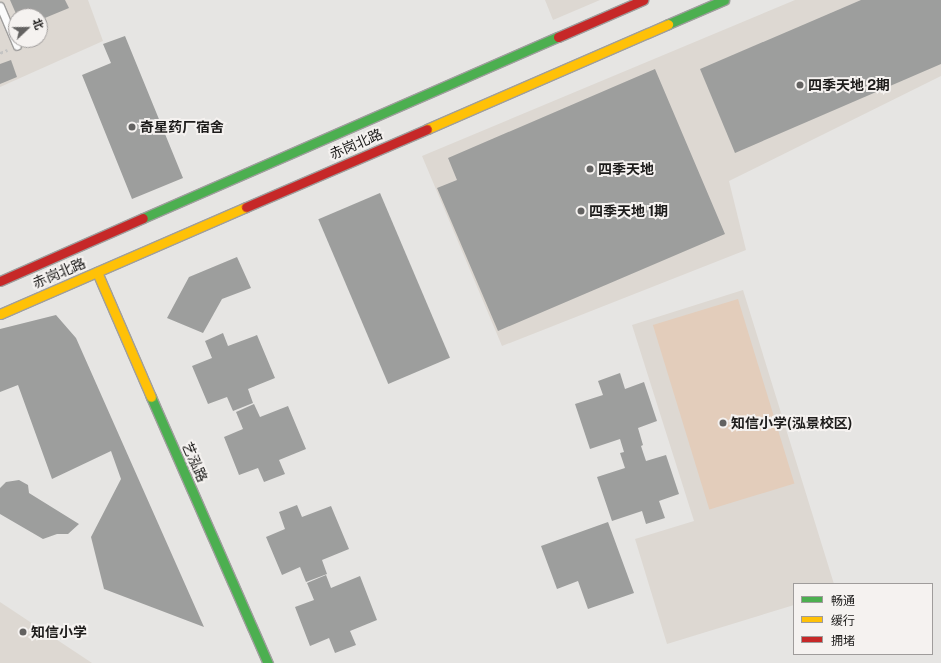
<!DOCTYPE html>
<meta charset="utf-8">
<style>
body{margin:0}
#map{position:relative;width:941px;height:663px;overflow:hidden;background:#e6e5e3;font-family:"Public Sans","Noto Sans SC",sans-serif}
div>[style]{position:absolute}
[style*='--x']{left:calc(var(--x)*1px);top:calc(var(--y)*1px);width:calc(var(--w)*1px);rotate:calc(var(--a)*1deg)}
.built>*{inset:0;background:#ddd8d2}
.green>*{inset:0;background:#e3cdbb;transform-origin:0 0}
.building>*{inset:0;background:#9d9e9d;transform-origin:0 0}
.path>*{height:2.5px;margin-top:-1.25px;transform-origin:0;background:repeating-linear-gradient(90deg,#c4c4c3 0 3px,transparent 0 6px)}
.roads{filter:drop-shadow(1px 0 #9f9e9d) drop-shadow(-1px 0 #9f9e9d) drop-shadow(0 1px #9f9e9d) drop-shadow(0 -1px #9f9e9d)}
.lane>*{height:7px;margin:-3.5px;padding:0 3.5px;transform-origin:3.5px;border-radius:3.5px;background:#fbfbfb}
.fast>*{height:9px;margin:-4.5px;padding:0 4.5px;transform-origin:4.5px;border-radius:4.5px;background:#4caf50}
.slow>*{height:9px;margin:-4.5px;padding:0 4.5px;transform-origin:4.5px;border-radius:4.5px;background:#ffc107}
.jam>*{height:9px;margin:-4.5px;padding:0 4.5px;transform-origin:4.5px;border-radius:4.5px;background:#c62828}
.dots>*{width:11px;height:11px;translate:-50% -50%;box-sizing:border-box;border:2px solid #f5f2f0;border-radius:50%}
span{translate:-50% -50%;white-space:nowrap;text-align:center;line-height:1.15;-webkit-text-stroke:4px #f5f2f0;paint-order:stroke}
.poi-label{font-size:14px;color:#1d1c1b;font-weight:700}
.left{translate:0 -50%;text-align:left}
.street-label{font-size:14px;color:#1d1c1b}
.legend{position:absolute;left:793px;top:583px;width:140px;height:72px;box-sizing:border-box;background:#f5f2f0;border:1px solid #9f9c9b;margin:0;padding:5px 7px;list-style:none;font-size:12px;color:#1d1c1b}
.legend li{display:flex;align-items:center;gap:8px;height:20px}
.legend b{width:20px;border:1px solid #9f9c9b}
.north{position:absolute;left:8px;top:8px;width:40px;height:40px;box-sizing:border-box;background:#f5f2f0;border:1px solid #9f9c9b;border-radius:50%;rotate:68deg;font-size:11px;font-weight:700;line-height:16px;text-align:center;color:#1d1c1b}
.north::after{content:'';display:block;margin:auto;width:14px;height:18px;background:#636261;clip-path:polygon(50% 0,100% 100%,50% 72%,0 100%)}
</style>
<div id="map">
<div class="built">
<i style="clip-path:polygon(evenodd,0 0,88px 0,103px 41px,0 87px,0 0,16px 16px,40px 16px,40px 40px,16px 40px,16px 16px)"></i>
<i style="clip-path:polygon(545px 0,600px 0,553px 20px)"></i>
<i style="clip-path:polygon(795px 0,941px 0,941px 76px,729px 181px,746px 250px,502px 346px,422px 156px)"></i>
<i style="clip-path:polygon(743px 290px,834px 584px,794px 584px,794px 605px,667px 644px,635px 539px,694px 521px,632px 325px)"></i>
<i style="clip-path:polygon(0 602px,92px 663px,0 663px)"></i>
</div>
<div class="green">
<i style="left:738px;top:299px;width:193px;height:89px;rotate:73deg"></i>
</div>
<div class="building">
<i style="clip-path:polygon(10px 0,65px 0,69px 8px,40px 20px,40px 16px,17px 16px)"></i>
<i style="clip-path:polygon(861px 0,941px 0,941px 64px,735px 153px,700px 69px)"></i>
<i style="clip-path:polygon(125px 36px,183px 178px,132px 199px,82px 75px,111px 63px,103px 44px)"></i>
<i style="clip-path:polygon(11px 60px,17px 77px,0 84px,0 64px)"></i>
<i style="clip-path:polygon(655px 69px,725px 234px,498px 331px,437px 188px,457px 180px,448px 158px)"></i>
<i style="left:380px;top:193px;width:179px;height:67px;rotate:67deg"></i>
<i style="clip-path:polygon(237px 257px,251px 288px,222px 299px,203px 333px,167px 318px,189px 277px)"></i>
<i style="clip-path:polygon(56px 315px,76px 338px,204px 627px,104px 589px,91px 537px,121px 479px,111px 451px,52px 479px,18px 385px,0 392px,0 329px)"></i>
<i style="clip-path:polygon(223px 333px,228px 346px,257px 335px,275px 378px,248px 389px,253px 403px,233px 411px,227px 397px,208px 404px,192px 366px,212px 358px,205px 341px)"></i>
<i style="clip-path:polygon(620px 373px,625px 389px,644px 382px,657px 421px,638px 428px,643px 445px,641px 446px,646px 461px,666px 455px,679px 494px,659px 501px,665px 518px,646px 524px,642px 511px,612px 521px,597px 477px,625px 468px,620px 453px,624px 452px,620px 439px,590px 449px,575px 404px,603px 395px,598px 381px)"></i>
<i style="clip-path:polygon(254px 404px,260px 417px,288px 406px,306px 449px,279px 460px,285px 474px,264px 482px,258px 468px,239px 475px,224px 437px,243px 429px,236px 412px)"></i>
<i style="clip-path:polygon(19px 480px,28px 485px,29px 493px,79px 524px,68px 534px,57px 534px,43px 539px,0 514px,0 488px,6px 482px)"></i>
<i style="clip-path:polygon(297px 505px,302px 517px,331px 506px,349px 549px,322px 560px,327px 574px,306px 582px,300px 567px,282px 575px,266px 537px,285px 529px,279px 512px)"></i>
<i style="clip-path:polygon(608px 522px,634px 593px,588px 609px,578px 581px,557px 589px,541px 546px)"></i>
<i style="clip-path:polygon(326px 575px,331px 588px,360px 576px,377px 620px,350px 631px,356px 645px,335px 653px,329px 638px,310px 646px,295px 607px,314px 600px,307px 583px)"></i>
</div>
<div class="path">
<i style="--x:0;--y:53;--w:8;--a:-23"></i>
</div>
<div class="roads">
<div class="lane">
<i style="--x:0;--y:6;--w:43;--a:67"></i>
</div>
<div class="fast">
<i style="--x:668;--y:24;--w:61;--a:-23.2"></i>
<i style="--x:143;--y:218;--w:453;--a:-23.6"></i>
<i style="--x:151;--y:397;--w:291;--a:66.3"></i>
</div>
<div class="slow">
<i style="--x:427;--y:129;--w:263;--a:-23.5"></i>
<i style="--x:97;--y:272;--w:136;--a:66.6"></i>
<i style="--x:0;--y:314;--w:268;--a:-23.5"></i>
</div>
<div class="jam">
<i style="--x:558;--y:37;--w:93;--a:-23.5"></i>
<i style="--x:246;--y:207;--w:197;--a:-23.3"></i>
<i style="--x:0;--y:281;--w:156;--a:-23.8"></i>
</div>
</div>
<div class="dots">
<i style="left:800px;top:85px;background:#636261"></i>
<i style="left:132px;top:127px;background:#636261"></i>
<i style="left:590px;top:169px;background:#636261"></i>
<i style="left:581px;top:211px;background:#636261"></i>
<i style="left:723px;top:423px;background:#636261"></i>
<i style="left:23px;top:632px;background:#636261"></i>
</div>
<div class="poi-label">
<span class="left" style="left:808px;top:85px">四季天地 2期</span>
<span class="left" style="left:140px;top:127px">奇星药厂宿舍</span>
<span class="left" style="left:598px;top:169px">四季天地</span>
<span class="left" style="left:589px;top:211px">四季天地 1期</span>
<span class="left" style="left:731px;top:423px">知信小学(泓景校区)</span>
<span class="left" style="left:31px;top:632px">知信小学</span>
</div>
<div class="street-label">
<span style="left:356px;top:144px;rotate:-23deg">赤岗北路</span>
<span style="left:59px;top:273px;rotate:-23deg">赤岗北路</span>
<span style="left:195px;top:462px;rotate:66deg">艺泓路</span>
</div>
<ul class="legend">
<li><b style="height:5px;background:#4caf50"></b>畅通</li>
<li><b style="height:5px;background:#ffc107"></b>缓行</li>
<li><b style="height:5px;background:#c62828"></b>拥堵</li>
</ul>
<div class="north">北</div>
</div>
